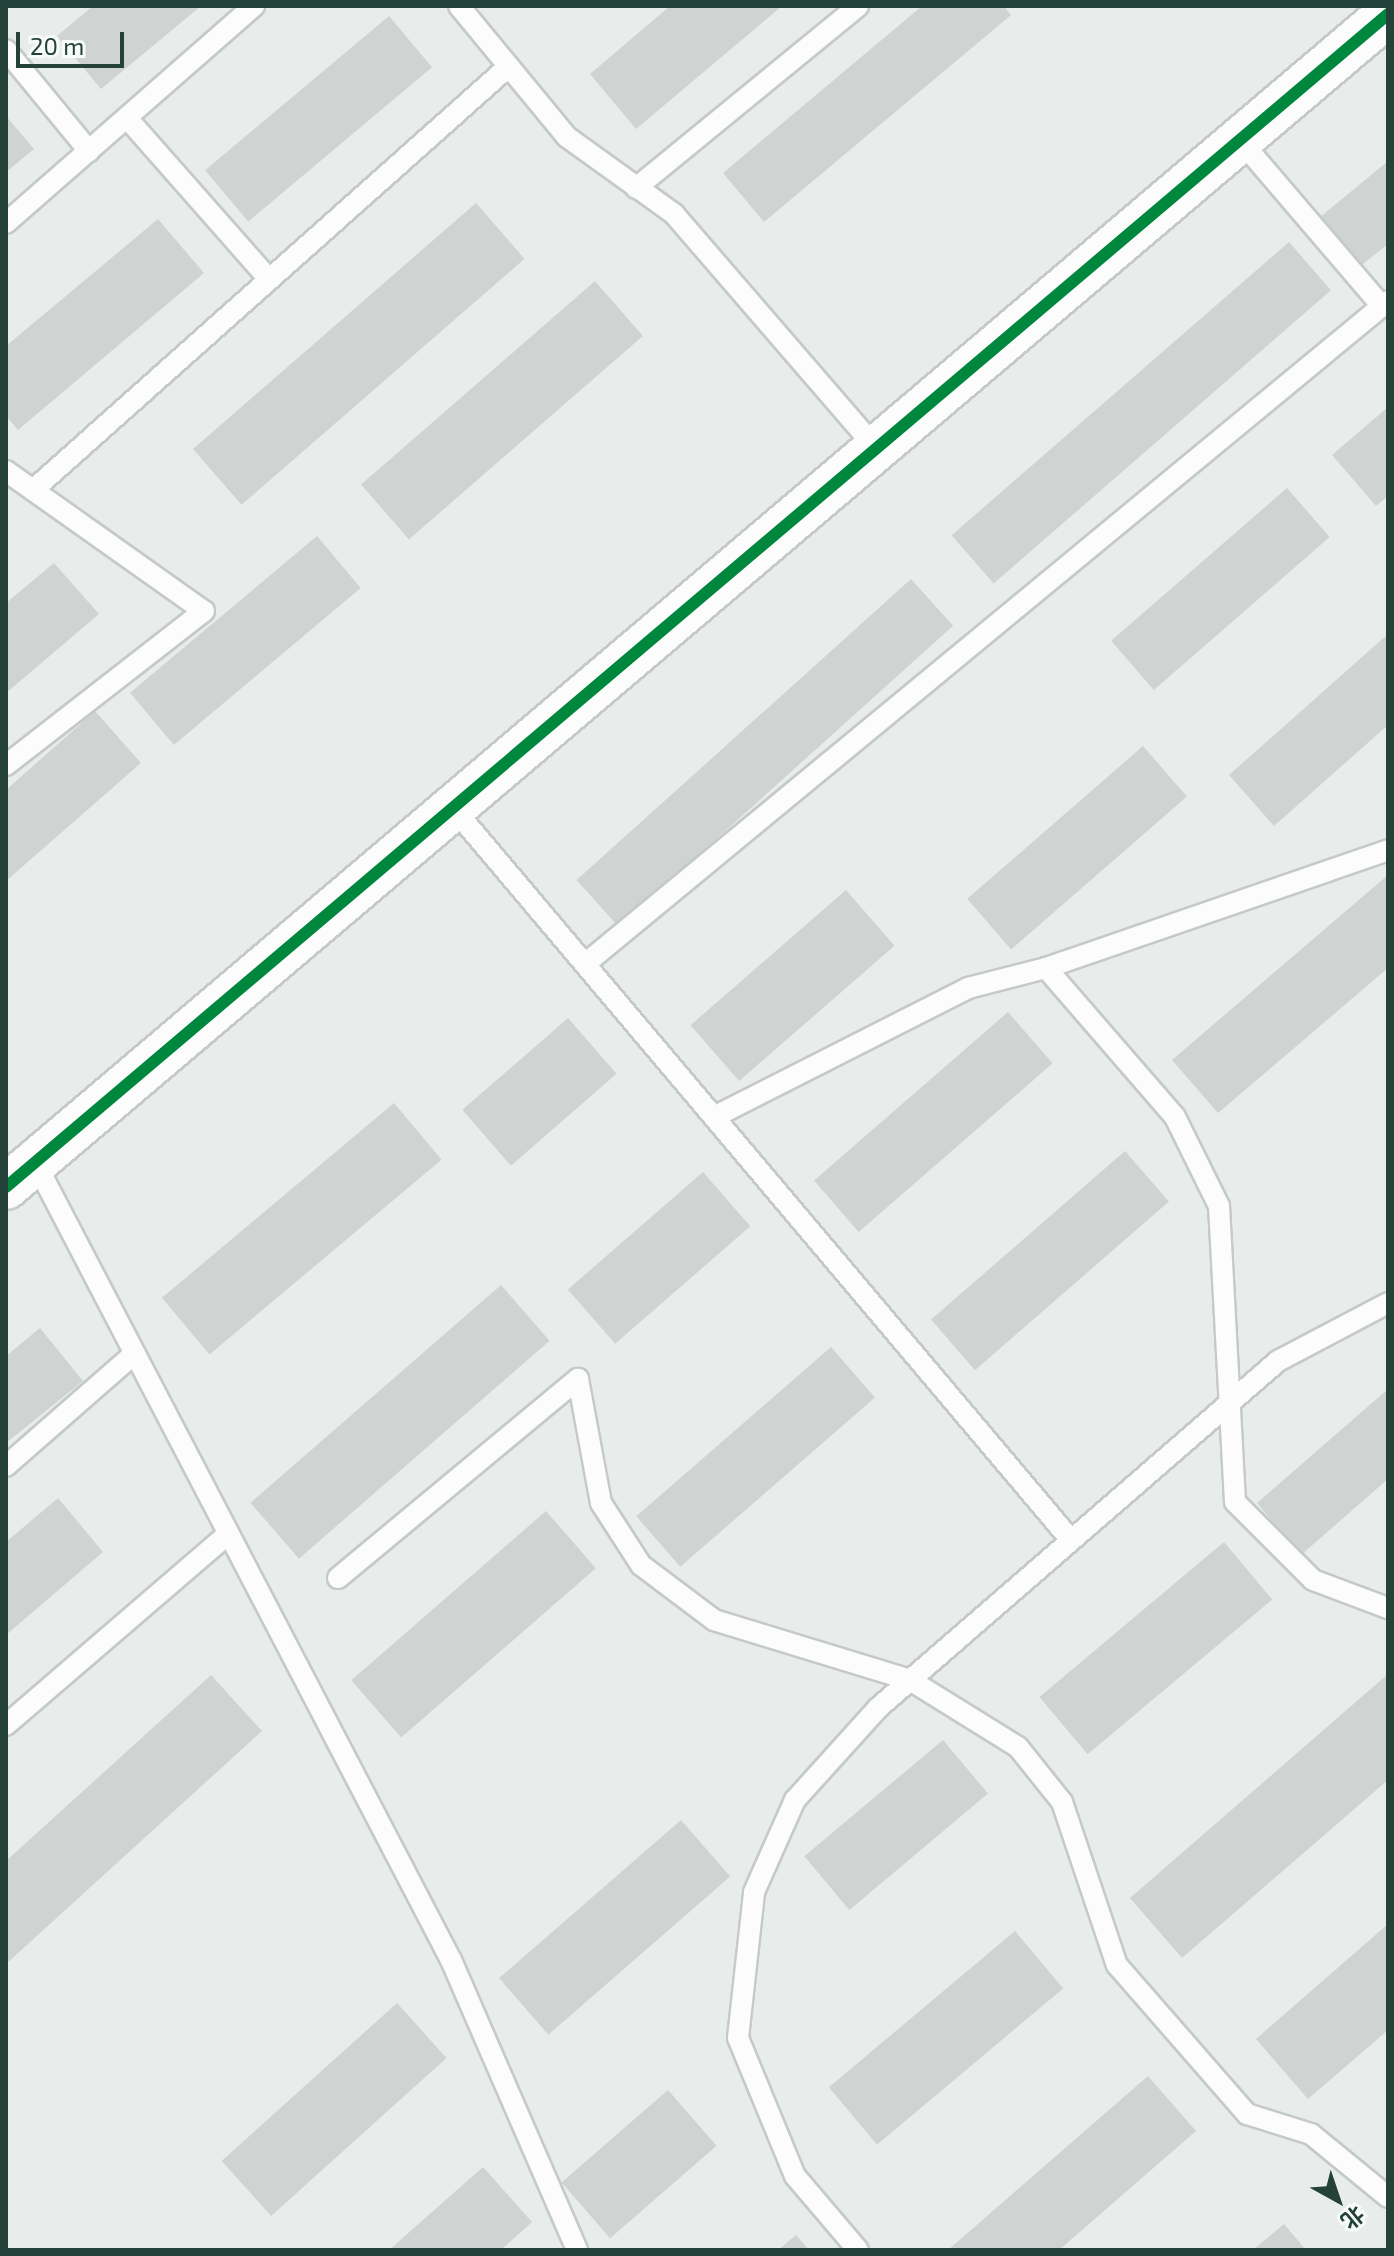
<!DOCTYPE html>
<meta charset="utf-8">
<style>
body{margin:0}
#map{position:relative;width:1394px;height:2256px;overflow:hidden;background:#e8edeb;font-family:"Exo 2","Noto Sans SC",sans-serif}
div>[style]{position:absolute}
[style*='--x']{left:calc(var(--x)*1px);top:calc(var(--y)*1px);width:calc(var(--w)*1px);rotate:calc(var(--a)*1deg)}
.building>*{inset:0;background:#cfd4d2;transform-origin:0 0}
.roads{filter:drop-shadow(2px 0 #c5cac8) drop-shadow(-2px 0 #c5cac8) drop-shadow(0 2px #c5cac8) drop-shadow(0 -2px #c5cac8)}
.lane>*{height:20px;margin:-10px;padding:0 10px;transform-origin:10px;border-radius:10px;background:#fcfcfc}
.secondary>*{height:44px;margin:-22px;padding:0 22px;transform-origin:22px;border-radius:22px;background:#fcfcfc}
.cycleway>*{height:12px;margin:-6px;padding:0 6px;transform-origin:6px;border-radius:6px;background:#00873e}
span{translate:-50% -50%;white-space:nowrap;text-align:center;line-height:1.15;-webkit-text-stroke:7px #f7fbf9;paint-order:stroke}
.frame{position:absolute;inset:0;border:8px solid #24423a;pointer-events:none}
.north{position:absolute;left:1298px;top:2160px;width:80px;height:80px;-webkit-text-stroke:6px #f7fbf9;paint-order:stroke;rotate:140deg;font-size:22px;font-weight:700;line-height:32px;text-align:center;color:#24423a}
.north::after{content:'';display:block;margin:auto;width:28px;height:36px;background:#24423a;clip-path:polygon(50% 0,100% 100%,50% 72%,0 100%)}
.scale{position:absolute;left:16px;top:32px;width:108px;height:36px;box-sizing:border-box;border:4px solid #24423a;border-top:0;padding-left:10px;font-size:24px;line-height:28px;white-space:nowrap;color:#24423a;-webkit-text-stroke:6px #f7fbf9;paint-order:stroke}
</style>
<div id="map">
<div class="building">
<i style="clip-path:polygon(93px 6px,201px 6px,101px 89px,57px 36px)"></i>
<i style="clip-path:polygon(670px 6px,782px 6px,636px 129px,590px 74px)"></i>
<i style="clip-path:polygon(922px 6px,1004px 6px,1011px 15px,764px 222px,723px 173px)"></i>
<i style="left:389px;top:16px;width:67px;height:240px;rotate:50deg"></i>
<i style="clip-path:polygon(6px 116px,34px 149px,6px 172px)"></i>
<i style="clip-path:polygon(1388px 161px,1388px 244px,1359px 267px,1319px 218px)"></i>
<i style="left:476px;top:203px;width:74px;height:375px;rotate:49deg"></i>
<i style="clip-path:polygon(158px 219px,204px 273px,18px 430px,6px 416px,6px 346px)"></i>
<i style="left:1289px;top:242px;width:64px;height:447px;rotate:49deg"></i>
<i style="left:595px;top:281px;width:73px;height:310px;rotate:49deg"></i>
<i style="clip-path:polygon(1388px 407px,1388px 496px,1376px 506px,1332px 455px)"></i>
<i style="left:1287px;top:488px;width:65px;height:233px;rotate:49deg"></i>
<i style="left:317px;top:536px;width:68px;height:244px;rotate:50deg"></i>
<i style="clip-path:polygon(54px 563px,99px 614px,6px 693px,6px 603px)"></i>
<i style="left:911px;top:579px;width:63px;height:450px;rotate:48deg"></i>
<i style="clip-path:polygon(1388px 634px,1388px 725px,1274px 826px,1229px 775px)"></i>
<i style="clip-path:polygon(95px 711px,141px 763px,6px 881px,6px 790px)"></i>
<i style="left:1143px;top:746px;width:67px;height:233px;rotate:49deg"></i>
<i style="clip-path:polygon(1388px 875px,1388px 968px,1218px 1113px,1172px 1060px)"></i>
<i style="left:846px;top:890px;width:74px;height:206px;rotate:49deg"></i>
<i style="left:1008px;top:1012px;width:68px;height:257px;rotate:49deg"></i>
<i style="left:568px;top:1018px;width:74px;height:140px;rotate:49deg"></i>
<i style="left:394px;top:1103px;width:74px;height:303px;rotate:50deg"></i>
<i style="left:1125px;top:1151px;width:67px;height:257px;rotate:49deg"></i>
<i style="left:703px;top:1172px;width:72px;height:179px;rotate:49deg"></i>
<i style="left:501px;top:1285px;width:74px;height:332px;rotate:49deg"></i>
<i style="clip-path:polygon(40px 1328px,83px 1381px,6px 1443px,6px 1356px)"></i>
<i style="left:831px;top:1347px;width:67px;height:258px;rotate:49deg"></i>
<i style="clip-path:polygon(1388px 1389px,1388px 1479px,1301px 1555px,1257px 1503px)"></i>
<i style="clip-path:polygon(58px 1498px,103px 1552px,6px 1635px,6px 1542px)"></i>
<i style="left:546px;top:1511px;width:76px;height:258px;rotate:49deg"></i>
<i style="left:1224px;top:1542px;width:75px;height:241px;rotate:50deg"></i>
<i style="clip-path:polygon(1388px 1674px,1388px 1780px,1182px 1958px,1130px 1898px)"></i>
<i style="clip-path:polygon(211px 1675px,262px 1731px,6px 1964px,6px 1861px)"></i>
<i style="left:943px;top:1740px;width:70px;height:181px;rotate:50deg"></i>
<i style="left:681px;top:1820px;width:75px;height:241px;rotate:49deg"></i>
<i style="clip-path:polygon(1388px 1924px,1388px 2030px,1308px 2099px,1256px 2039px)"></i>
<i style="left:1015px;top:1931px;width:75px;height:243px;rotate:50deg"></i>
<i style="left:397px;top:2003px;width:74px;height:236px;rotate:48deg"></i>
<i style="clip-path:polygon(1148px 2076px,1196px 2131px,1059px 2250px,948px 2250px)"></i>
<i style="left:668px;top:2090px;width:74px;height:141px;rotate:49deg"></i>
<i style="clip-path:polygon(483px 2167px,532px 2222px,501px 2250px,389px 2250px)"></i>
<i style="clip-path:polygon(1284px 2224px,1306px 2250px,1253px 2250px)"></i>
<i style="clip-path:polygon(796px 2235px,809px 2250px,778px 2250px)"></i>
</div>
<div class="roads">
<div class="lane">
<i style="--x:459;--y:6;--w:170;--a:50.5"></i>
<i style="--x:567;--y:137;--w:132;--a:35.7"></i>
<i style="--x:674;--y:214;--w:309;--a:49.2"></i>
<i style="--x:6;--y:50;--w:131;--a:50.6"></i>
<i style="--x:127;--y:118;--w:215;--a:48.6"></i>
<i style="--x:1240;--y:140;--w:218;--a:49.5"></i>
<i style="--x:636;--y:188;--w:287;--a:-39.3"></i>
<i style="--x:6;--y:223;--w:330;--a:-41.2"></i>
<i style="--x:6;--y:471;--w:242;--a:35.3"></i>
<i style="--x:204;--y:611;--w:251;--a:142.1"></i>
<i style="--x:33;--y:490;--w:637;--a:-41.69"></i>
<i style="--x:453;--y:808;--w:958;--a:49.83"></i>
<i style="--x:585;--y:964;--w:1041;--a:-39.54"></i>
<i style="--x:1046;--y:968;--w:362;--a:-19"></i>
<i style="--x:714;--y:1117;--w:285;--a:-26.9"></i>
<i style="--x:968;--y:988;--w:81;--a:-14.4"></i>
<i style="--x:1046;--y:968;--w:197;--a:49.1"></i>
<i style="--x:1175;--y:1117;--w:99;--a:63.7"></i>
<i style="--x:1219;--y:1206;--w:296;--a:86.9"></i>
<i style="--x:1235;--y:1502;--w:110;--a:45"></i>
<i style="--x:1313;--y:1580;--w:80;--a:20.5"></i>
<i style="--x:35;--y:1162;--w:900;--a:62.47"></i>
<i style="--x:451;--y:1960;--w:316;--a:66.5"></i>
<i style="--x:6;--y:1466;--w:169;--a:-41.2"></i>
<i style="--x:338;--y:1578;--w:312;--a:-39.7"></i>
<i style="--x:578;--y:1379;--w:126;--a:79.5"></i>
<i style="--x:601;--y:1503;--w:74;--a:57.2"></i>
<i style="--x:641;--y:1565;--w:91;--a:37"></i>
<i style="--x:714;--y:1620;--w:205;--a:17"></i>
<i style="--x:910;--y:1680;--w:127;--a:31.8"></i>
<i style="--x:1018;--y:1747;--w:70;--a:51.3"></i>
<i style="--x:1062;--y:1802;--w:172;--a:71.4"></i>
<i style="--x:1117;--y:1965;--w:198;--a:48.9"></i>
<i style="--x:1247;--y:2114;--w:67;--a:17.4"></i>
<i style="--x:1311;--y:2134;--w:99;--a:39.3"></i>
<i style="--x:6;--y:1725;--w:290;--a:-40.7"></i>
<i style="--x:858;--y:2250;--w:97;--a:-130.4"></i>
<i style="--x:795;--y:2176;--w:149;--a:-112.4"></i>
<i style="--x:738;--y:2038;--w:147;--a:-83.7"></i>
<i style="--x:754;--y:1892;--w:101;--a:-66"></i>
<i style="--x:795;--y:1800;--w:124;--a:-47.9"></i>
<i style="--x:878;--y:1708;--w:530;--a:-40.94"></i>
<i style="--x:1278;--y:1361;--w:124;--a:-27.8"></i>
</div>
<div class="secondary">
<i style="--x:6;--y:1187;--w:1813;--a:-40.32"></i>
</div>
</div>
<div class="cycleway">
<i style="--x:6;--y:1187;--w:1813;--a:-40.32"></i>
</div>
<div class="frame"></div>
<div class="north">北</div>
<div class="scale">20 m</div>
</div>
